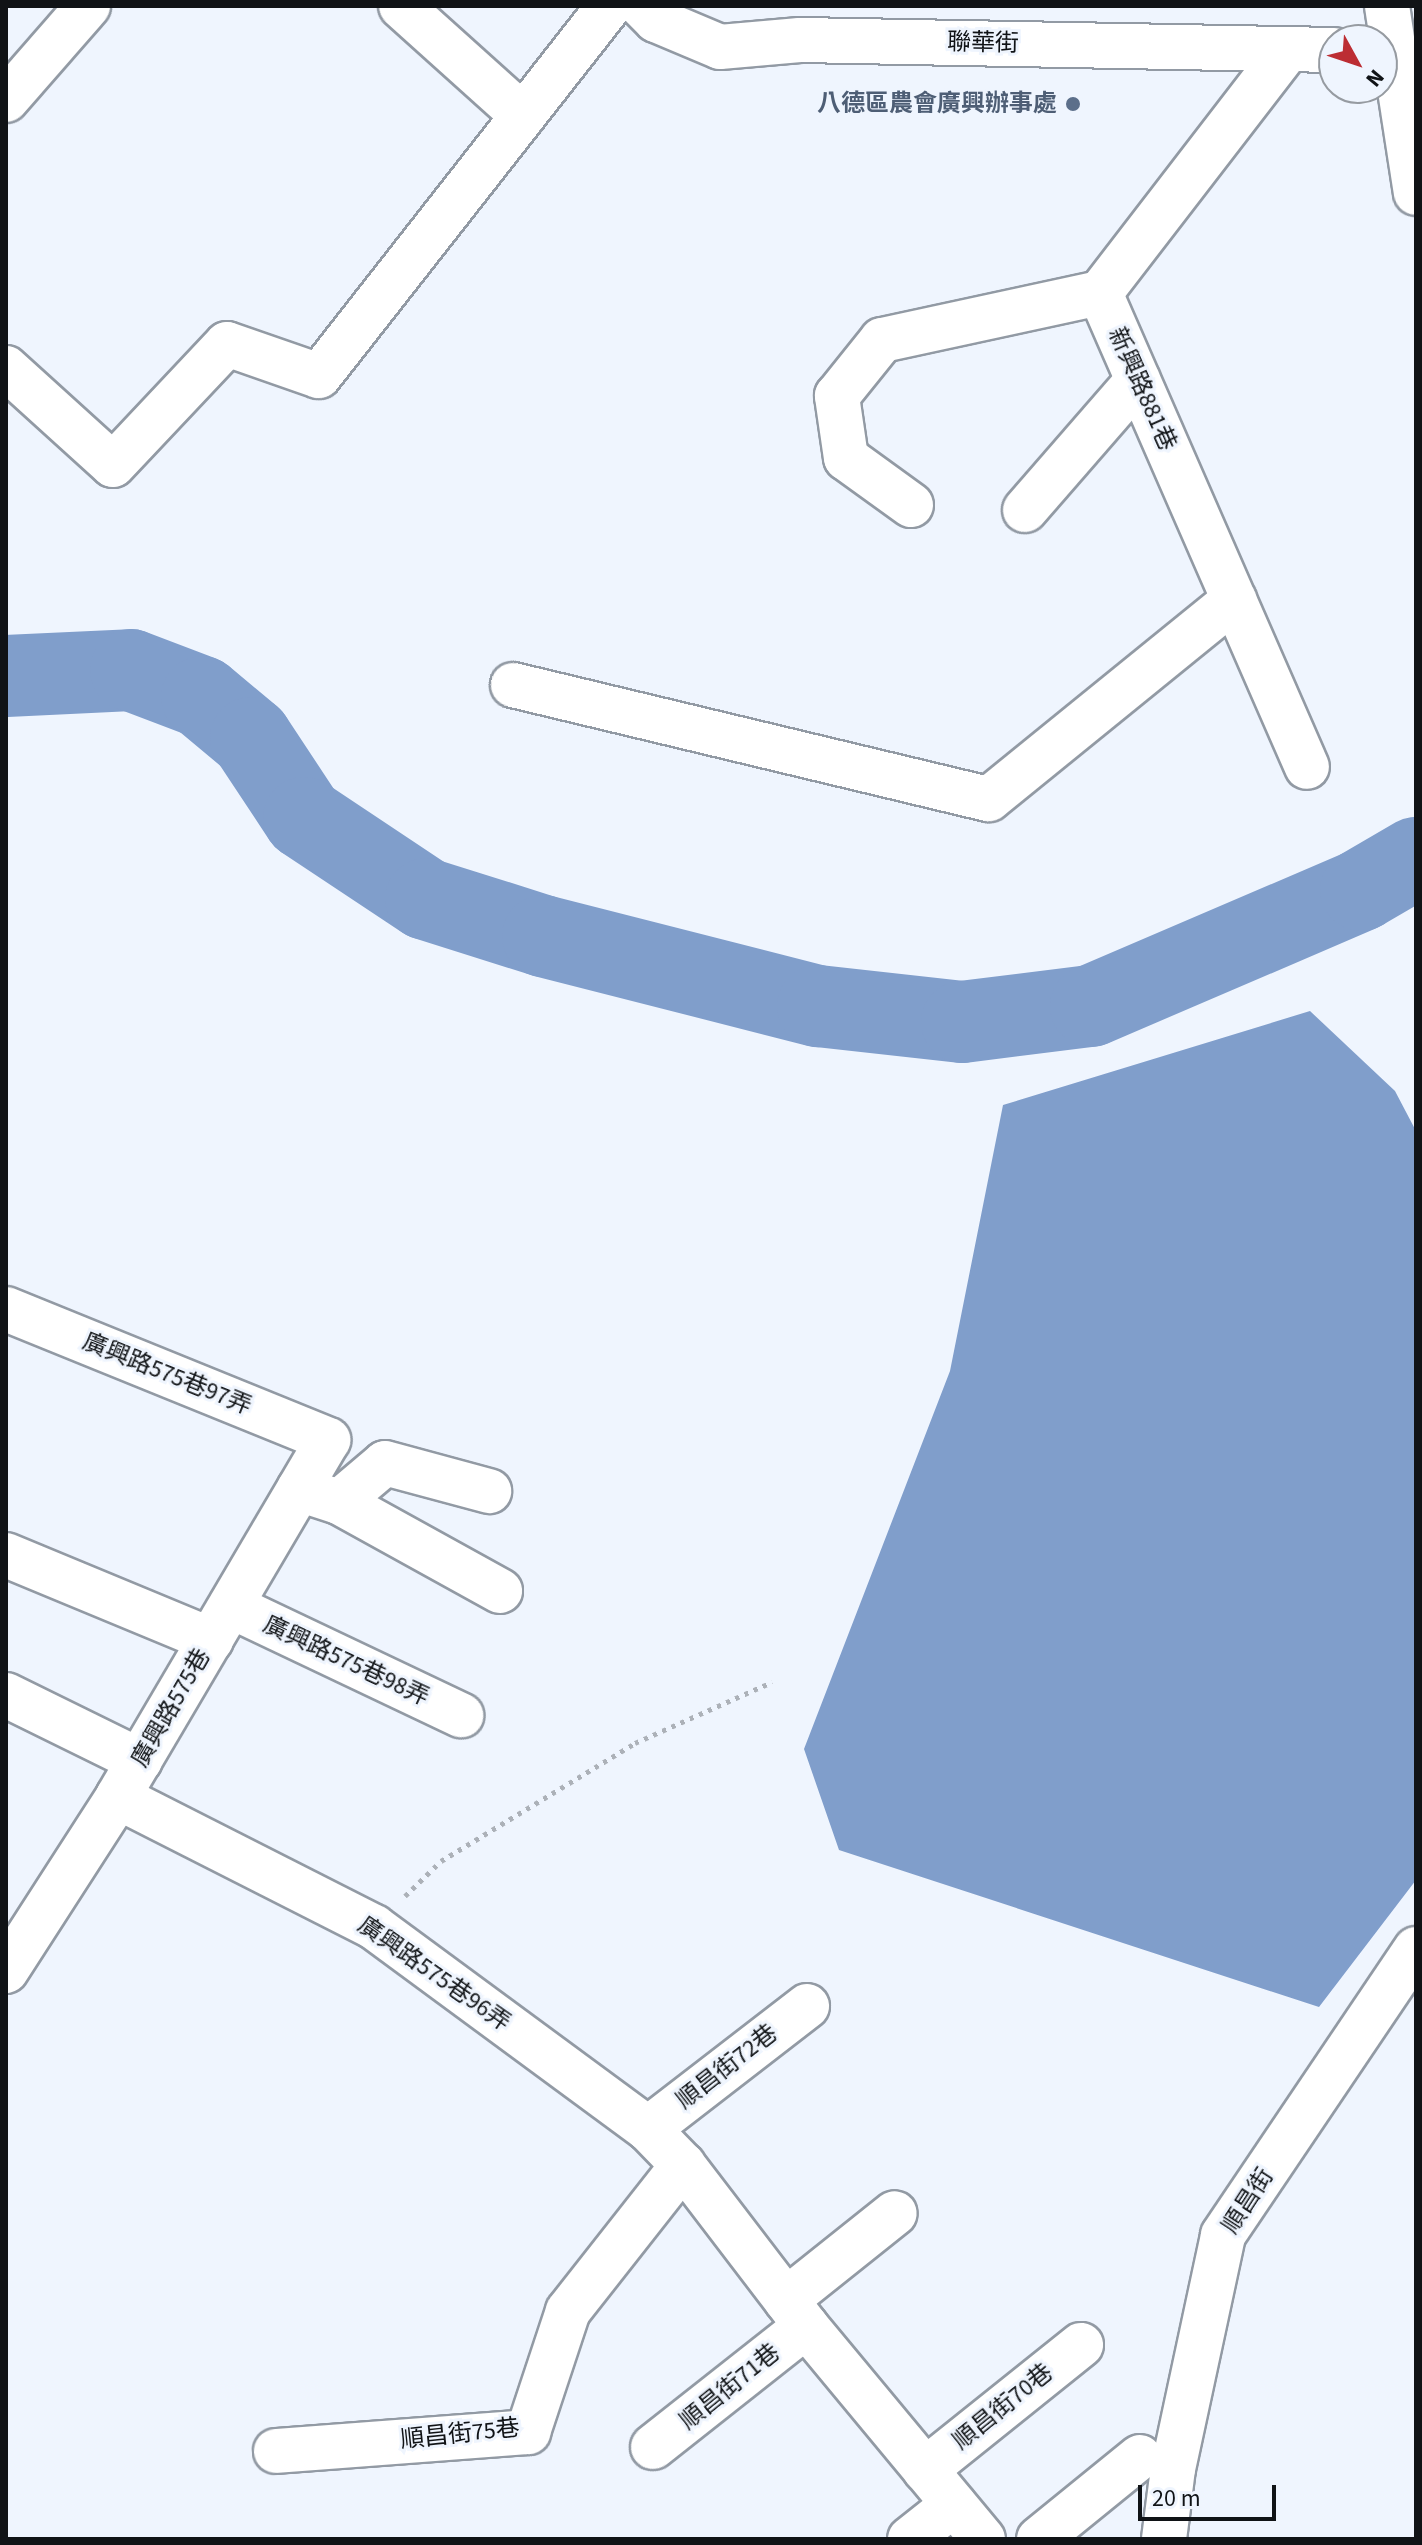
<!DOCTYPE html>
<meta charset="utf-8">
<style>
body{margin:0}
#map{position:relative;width:1422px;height:2545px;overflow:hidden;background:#eff5fe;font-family:"Source Sans 3","Noto Sans TC",sans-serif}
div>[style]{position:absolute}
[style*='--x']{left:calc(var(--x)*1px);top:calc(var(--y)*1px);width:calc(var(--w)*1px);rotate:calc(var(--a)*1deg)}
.water>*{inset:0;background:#809ecb}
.river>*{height:82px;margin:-41px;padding:0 41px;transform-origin:41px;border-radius:41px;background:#809ecb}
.path>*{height:5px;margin-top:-2.5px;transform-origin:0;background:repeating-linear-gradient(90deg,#acb1b8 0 4px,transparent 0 10px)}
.roads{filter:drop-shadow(2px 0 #929aa4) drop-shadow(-2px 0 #929aa4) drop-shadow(0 2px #929aa4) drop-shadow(0 -2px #929aa4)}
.minor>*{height:44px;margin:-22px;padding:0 22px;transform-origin:22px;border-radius:22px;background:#fff}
.dots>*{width:22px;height:22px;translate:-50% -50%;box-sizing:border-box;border:4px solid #eff5fe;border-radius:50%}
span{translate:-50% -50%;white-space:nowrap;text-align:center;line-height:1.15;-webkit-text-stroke:6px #eff5fe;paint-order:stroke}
.street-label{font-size:24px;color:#101316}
.service-label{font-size:24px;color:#4e5e75;font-weight:700}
.right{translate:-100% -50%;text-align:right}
.frame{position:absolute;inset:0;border:8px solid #101316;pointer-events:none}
.north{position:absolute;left:1318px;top:24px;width:80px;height:80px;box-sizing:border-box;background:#eff5fe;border:2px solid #969ba1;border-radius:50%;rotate:130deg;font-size:22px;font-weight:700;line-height:32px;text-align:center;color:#101316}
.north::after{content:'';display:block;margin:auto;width:28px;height:36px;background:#bc2d33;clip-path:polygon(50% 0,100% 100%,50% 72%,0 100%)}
.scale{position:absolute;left:1138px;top:2485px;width:138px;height:36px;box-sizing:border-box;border:4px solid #101316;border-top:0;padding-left:10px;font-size:24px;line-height:28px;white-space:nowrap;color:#101316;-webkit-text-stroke:6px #eff5fe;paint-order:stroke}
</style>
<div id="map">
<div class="water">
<i style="clip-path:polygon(1310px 1011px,1395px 1091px,1416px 1131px,1416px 1880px,1319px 2007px,839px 1850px,804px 1749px,950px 1371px,1003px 1105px)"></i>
</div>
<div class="river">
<i style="--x:6;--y:676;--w:125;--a:-2.7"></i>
<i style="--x:131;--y:670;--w:76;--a:20.8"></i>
<i style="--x:202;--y:697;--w:64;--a:39.9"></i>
<i style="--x:251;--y:738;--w:96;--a:56.5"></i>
<i style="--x:304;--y:818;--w:146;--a:33.6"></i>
<i style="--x:426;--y:899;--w:123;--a:17.5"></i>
<i style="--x:543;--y:936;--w:284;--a:14.3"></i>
<i style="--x:818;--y:1006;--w:145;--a:6.3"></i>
<i style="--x:962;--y:1022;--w:130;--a:-7.1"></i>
<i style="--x:1091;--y:1006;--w:294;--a:-23.2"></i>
<i style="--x:1361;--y:890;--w:64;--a:-30.2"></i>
</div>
<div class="path">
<i style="--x:405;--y:1896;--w:50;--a:-44.2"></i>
<i style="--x:441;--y:1861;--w:227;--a:-31.3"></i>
<i style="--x:635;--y:1743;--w:150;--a:-24"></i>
</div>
<div class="roads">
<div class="minor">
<i style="--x:401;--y:6;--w:164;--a:42"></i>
<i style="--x:642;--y:6;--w:20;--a:45"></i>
<i style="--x:656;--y:20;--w:69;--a:22.9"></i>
<i style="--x:720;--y:47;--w:80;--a:-5"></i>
<i style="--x:800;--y:40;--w:534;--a:1.07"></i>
<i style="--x:1387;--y:6;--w:189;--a:81.2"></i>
<i style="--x:1288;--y:49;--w:308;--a:127.6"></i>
<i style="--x:1100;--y:293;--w:517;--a:66.41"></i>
<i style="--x:6;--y:100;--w:125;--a:-48.9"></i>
<i style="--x:6;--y:368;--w:144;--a:42.2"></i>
<i style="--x:113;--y:465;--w:166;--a:-46.7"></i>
<i style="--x:227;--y:344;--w:97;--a:19.2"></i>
<i style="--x:319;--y:376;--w:470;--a:-51.9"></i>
<i style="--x:911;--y:505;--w:80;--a:-144.1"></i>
<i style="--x:846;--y:458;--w:63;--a:-98.3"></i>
<i style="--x:837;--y:396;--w:72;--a:-51.2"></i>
<i style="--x:882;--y:340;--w:223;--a:-12.2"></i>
<i style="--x:1025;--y:510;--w:172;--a:-49"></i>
<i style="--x:513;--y:685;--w:489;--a:13.5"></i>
<i style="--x:989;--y:799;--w:316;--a:-39.1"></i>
<i style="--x:6;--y:1309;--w:348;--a:22.1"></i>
<i style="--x:328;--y:1440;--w:414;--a:120.5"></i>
<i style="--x:118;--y:1797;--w:207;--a:122.8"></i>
<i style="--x:299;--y:1489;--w:42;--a:18"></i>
<i style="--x:339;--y:1502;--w:60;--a:-40.3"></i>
<i style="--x:385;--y:1463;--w:108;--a:15.1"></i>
<i style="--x:339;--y:1502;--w:184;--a:28.9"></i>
<i style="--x:6;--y:1555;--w:222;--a:22.5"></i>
<i style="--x:231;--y:1606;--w:255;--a:25.4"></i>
<i style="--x:6;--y:1695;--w:149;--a:26.2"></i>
<i style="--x:118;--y:1797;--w:287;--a:26.9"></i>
<i style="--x:374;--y:1927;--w:340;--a:36.4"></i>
<i style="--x:648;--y:2129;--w:50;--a:45.8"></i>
<i style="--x:683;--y:2165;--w:203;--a:52.6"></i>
<i style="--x:806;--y:2326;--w:277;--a:50.3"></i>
<i style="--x:648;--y:2129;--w:201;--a:-37.7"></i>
<i style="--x:786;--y:2300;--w:139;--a:-38.6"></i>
<i style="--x:653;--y:2447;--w:195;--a:-38.3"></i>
<i style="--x:276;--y:2451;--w:253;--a:-4.3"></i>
<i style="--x:528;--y:2432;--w:127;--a:-71.7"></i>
<i style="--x:568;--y:2311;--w:186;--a:-51.8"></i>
<i style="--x:925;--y:2470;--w:200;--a:-38.7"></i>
<i style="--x:910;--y:2539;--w:56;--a:-38.5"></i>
<i style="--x:1039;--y:2539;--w:130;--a:-39.1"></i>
<i style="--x:1164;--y:2539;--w:71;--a:-82.7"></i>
<i style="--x:1173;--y:2469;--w:239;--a:-77.9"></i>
<i style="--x:1223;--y:2235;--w:345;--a:-56"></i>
</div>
</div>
<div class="dots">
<i style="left:1073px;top:104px;background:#5c6f8a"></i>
</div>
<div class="street-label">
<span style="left:983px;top:43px;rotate:1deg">聯華街</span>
<span style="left:1142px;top:389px;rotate:66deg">新興路881巷</span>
<span style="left:167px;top:1374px;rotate:22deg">廣興路575巷97弄</span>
<span style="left:346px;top:1661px;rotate:25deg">廣興路575巷98弄</span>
<span style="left:171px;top:1708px;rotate:-60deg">廣興路575巷</span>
<span style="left:434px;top:1974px;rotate:35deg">廣興路575巷96弄</span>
<span style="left:727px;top:2067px;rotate:-38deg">順昌街72巷</span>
<span style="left:1248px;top:2201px;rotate:-57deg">順昌街</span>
<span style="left:730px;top:2387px;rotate:-39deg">順昌街71巷</span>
<span style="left:1003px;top:2407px;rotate:-39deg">順昌街70巷</span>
<span style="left:460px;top:2434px;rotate:-6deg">順昌街75巷</span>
</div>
<div class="service-label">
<span class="right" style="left:1057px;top:104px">八德區農會廣興辦事處</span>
</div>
<div class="frame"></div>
<div class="north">N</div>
<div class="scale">20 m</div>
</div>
